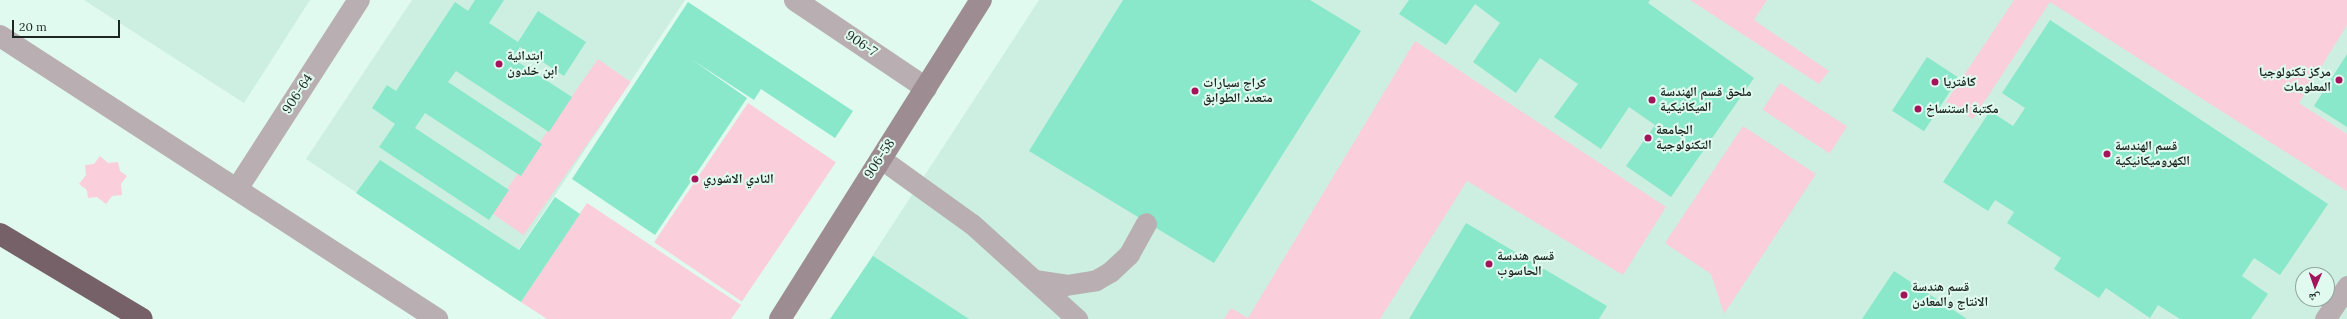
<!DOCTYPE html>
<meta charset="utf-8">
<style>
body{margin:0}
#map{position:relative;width:2347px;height:319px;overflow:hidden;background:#e0faf0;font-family:Lora,"Noto Naskh Arabic",serif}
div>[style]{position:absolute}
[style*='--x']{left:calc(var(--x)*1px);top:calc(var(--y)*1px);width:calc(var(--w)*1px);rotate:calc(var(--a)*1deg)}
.built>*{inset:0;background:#cdefe2}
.green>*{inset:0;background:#fbcedb;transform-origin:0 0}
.building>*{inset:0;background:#88e8c9;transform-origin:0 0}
.lane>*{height:21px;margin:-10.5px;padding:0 10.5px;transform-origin:10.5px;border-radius:10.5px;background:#b9aeb1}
.street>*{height:22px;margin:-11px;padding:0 11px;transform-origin:11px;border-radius:11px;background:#b9aeb1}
.secondary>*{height:22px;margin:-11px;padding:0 11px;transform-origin:11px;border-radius:11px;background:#9d8d92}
.highway>*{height:22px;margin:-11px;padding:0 11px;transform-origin:11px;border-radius:11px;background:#776168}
.dots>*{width:11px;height:11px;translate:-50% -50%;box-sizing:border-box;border:2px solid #e0faf0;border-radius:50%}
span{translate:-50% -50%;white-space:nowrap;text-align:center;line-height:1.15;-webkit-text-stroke:4px #e0faf0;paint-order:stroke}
.street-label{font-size:13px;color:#1d2623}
.poi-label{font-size:13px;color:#1d2623;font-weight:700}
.left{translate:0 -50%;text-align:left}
.right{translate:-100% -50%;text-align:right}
.north{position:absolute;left:2295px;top:267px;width:40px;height:40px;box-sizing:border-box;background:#e0faf0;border:1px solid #92a59e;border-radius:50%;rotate:182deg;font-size:11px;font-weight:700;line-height:16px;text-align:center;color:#1d2623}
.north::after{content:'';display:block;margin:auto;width:14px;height:18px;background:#a3155a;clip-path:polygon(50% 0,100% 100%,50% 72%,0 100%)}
.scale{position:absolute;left:12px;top:20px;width:108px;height:18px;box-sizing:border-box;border:2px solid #1d2623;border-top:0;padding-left:5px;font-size:12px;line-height:14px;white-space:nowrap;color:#1d2623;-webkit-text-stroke:3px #e0faf0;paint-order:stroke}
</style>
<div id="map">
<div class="built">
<i style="clip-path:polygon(84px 0,310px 0,244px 103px)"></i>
<i style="clip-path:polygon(412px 0,685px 0,495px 285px,306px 159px)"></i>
<i style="clip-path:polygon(evenodd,1039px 0,2347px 0,2347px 319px,831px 319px,1039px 0,2303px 275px,2327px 275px,2327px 299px,2303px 299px,2303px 275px)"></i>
</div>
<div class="green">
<i style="clip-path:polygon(1690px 0,1767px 0,1754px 20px,1829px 71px,1819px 84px)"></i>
<i style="clip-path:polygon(2014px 0,2347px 0,2347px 25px,2299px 103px,2347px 134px,2347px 191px,2050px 2px,1973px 119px,1946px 102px)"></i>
<i style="clip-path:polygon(1415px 41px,1666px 207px,1623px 275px,1467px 181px,1380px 319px,1224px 319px,1231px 308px,1248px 318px)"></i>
<i style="left:598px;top:59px;width:40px;height:187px;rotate:35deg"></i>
<i style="left:1780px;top:83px;width:80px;height:32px;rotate:33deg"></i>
<i style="left:748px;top:103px;width:106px;height:168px;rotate:34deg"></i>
<i style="clip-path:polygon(1743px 126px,1816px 174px,1724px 314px,1711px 274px,1665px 243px)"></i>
<i style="clip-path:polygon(100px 156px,108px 163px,118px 162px,120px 171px,127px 176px,121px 184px,122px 195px,112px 196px,106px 204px,97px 197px,88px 198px,87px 190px,79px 184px,86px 175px,85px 165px,94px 164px)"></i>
<i style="clip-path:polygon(587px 203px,741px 305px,731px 319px,547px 319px,521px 302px)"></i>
</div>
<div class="building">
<i style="clip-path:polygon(475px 0,504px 0,489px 23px,518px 42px,538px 11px,586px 42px,564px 76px,520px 47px,512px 58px,572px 97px,549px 132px,456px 71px,448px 82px,542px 144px,521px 176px,425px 113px,415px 128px,509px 190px,489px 220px,379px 147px,395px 124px,372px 108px,387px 85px,396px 91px,455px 2px,468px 11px)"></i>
<i style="clip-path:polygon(1123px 0,1310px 0,1361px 31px,1214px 263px,1029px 151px)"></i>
<i style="clip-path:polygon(1409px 0,1650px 0,1648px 3px,1754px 78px,1671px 197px,1626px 166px,1655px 125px,1629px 107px,1601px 149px,1554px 117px,1578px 84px,1540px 58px,1516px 93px,1473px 62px,1500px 23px,1475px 4px,1446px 45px,1399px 14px)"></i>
<i style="clip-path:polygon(688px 2px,853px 111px,835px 138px,761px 89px,754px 100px,691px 59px,747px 98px,655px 235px,572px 179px)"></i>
<i style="clip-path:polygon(2050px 20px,2328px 204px,2280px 275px,2254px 258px,2242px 276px,2268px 294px,2251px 319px,2180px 319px,2158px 305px,2150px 318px,2106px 288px,2099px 298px,2054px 269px,2061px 258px,2007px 223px,2014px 212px,1995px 200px,1988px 211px,1943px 182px,1990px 111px,2013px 126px,2025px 108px,2002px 93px)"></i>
<i style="clip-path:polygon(2347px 54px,2347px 127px,2314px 106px)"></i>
<i style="left:1927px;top:57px;width:38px;height:64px;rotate:33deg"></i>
<i style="clip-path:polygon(380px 160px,519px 250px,555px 197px,580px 214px,521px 302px,356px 193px)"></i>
<i style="clip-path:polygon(1466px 223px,1607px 306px,1599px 319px,1409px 319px)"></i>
<i style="clip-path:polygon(873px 256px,969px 319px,830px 319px)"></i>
<i style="clip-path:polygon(1894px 271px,1967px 319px,1862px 319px)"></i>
</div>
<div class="lane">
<i style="--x:880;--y:158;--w:113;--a:35.7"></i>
<i style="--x:972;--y:224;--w:142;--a:42.1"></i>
<i style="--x:1036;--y:280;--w:30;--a:9"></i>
<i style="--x:1066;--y:285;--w:30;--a:-9"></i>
<i style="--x:1096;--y:280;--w:16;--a:-30"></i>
<i style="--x:1110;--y:272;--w:26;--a:-43"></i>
<i style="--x:1129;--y:254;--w:35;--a:-61"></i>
<i style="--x:2325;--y:319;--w:40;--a:-56"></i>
</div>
<div class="street">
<i style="--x:795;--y:0;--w:158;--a:33.9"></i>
<i style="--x:0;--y:36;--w:521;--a:32.93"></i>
<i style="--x:237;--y:189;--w:225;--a:-57.2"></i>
</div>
<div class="secondary">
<i style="--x:780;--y:319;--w:377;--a:-57.8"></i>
</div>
<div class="highway">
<i style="--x:0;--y:234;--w:165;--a:30.9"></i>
</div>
<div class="dots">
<i style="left:499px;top:64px;background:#a3155a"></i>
<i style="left:2339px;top:80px;background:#a3155a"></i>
<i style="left:1935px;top:82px;background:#a3155a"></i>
<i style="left:1195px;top:91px;background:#a3155a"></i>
<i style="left:1652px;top:100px;background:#a3155a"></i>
<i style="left:1918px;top:109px;background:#a3155a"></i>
<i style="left:1648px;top:138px;background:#a3155a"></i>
<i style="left:2107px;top:154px;background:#a3155a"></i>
<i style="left:695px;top:179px;background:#a3155a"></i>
<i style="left:1489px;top:264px;background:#a3155a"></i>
<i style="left:1904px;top:295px;background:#a3155a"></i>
</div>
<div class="street-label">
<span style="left:861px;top:44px;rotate:34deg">906-7</span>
<span style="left:298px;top:94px;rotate:-57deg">906-64</span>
<span style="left:880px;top:159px;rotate:-57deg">906-58</span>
</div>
<div class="poi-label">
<span class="left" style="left:507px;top:64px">ابتدائية<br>ابن خلدون</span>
<span class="right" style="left:2331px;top:80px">مركز تكنولوجيا<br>المعلومات</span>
<span class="left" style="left:1943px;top:82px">كافتريا</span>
<span class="left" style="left:1203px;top:91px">كراج سيارات<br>متعدد الطوابق</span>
<span class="left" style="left:1660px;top:100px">ملحق قسم الهندسة<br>الميكانيكية</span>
<span class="left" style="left:1926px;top:109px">مكتبة استنساخ</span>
<span class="left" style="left:1656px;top:138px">الجامعة<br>التكنولوجية</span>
<span class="left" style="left:2115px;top:154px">قسم الهندسة<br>الكهروميكانيكية</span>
<span class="left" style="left:703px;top:179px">النادي الاشوري</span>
<span class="left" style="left:1497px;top:264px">قسم هندسة<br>الحاسوب</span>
<span class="left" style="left:1912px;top:295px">قسم هندسة<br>الانتاج والمعادن</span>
</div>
<div class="north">ش</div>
<div class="scale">20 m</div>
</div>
